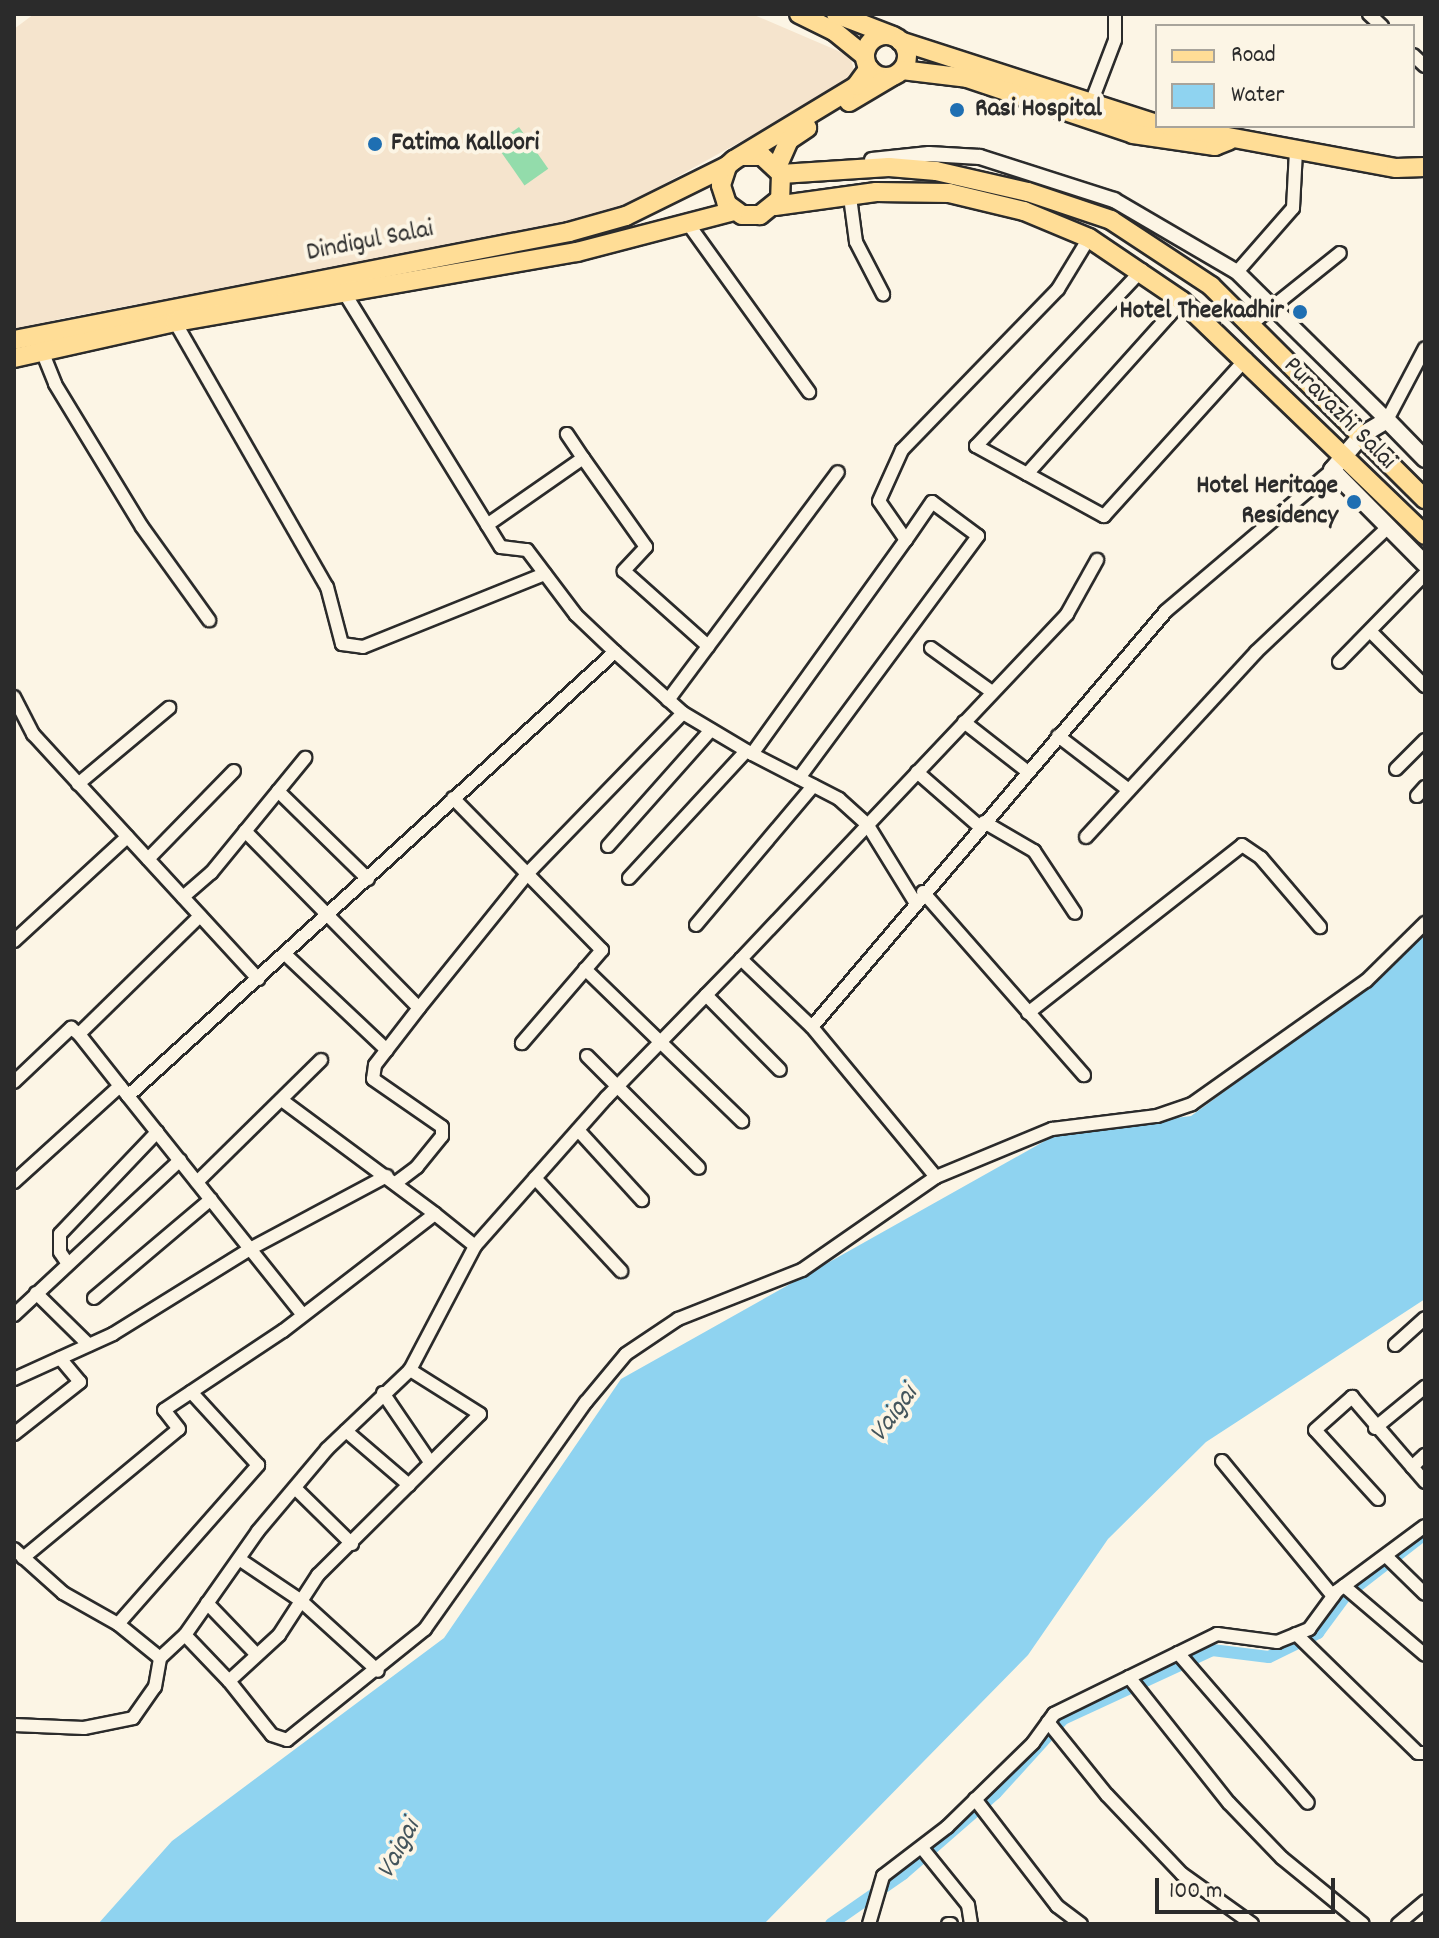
<!DOCTYPE html>
<style>
body{margin:0}
#map{position:relative;width:1439px;height:1938px;overflow:hidden;background:#fcf5e5;font-family:Dekko,sans-serif}
div>[style]{position:absolute}
[style*='--x']{left:calc(var(--x)*1px);top:calc(var(--y)*1px);width:calc(var(--w)*1px);rotate:calc(var(--a)*1deg)}
.built>*{inset:0;background:#f5e4cd}
.green>*{inset:0;background:#93dcab;transform-origin:0 0}
.water>*{inset:0;background:#8fd3f0}
.canal>*{height:12px;margin:-6px;padding:0 6px;transform-origin:6px;border-radius:6px;background:#8fd3f0}
.roads{filter:drop-shadow(2px 0 #2b2b2b) drop-shadow(-2px 0 #2b2b2b) drop-shadow(0 2px #2b2b2b) drop-shadow(0 -2px #2b2b2b)}
.minor>*{height:12px;margin:-6px;padding:0 6px;transform-origin:6px;border-radius:6px;background:#fcf5e5}
.tertiary>*{height:14px;margin:-7px;padding:0 7px;transform-origin:7px;border-radius:7px;background:#fcf5e5}
.secondary>*{height:16px;margin:-8px;padding:0 8px;transform-origin:8px;border-radius:8px;background:#fcf5e5}
.primary>*{height:18px;margin:-9px;padding:0 9px;transform-origin:9px;border-radius:9px;background:#ffdd96}
.primary>.ring{margin:-9px;padding:0;box-sizing:content-box;background:none;border:18px solid #ffdd96;border-radius:50%}
.dots>*{width:22px;height:22px;translate:-50% -50%;box-sizing:border-box;border:4px solid #fcf5e5;border-radius:50%}
span{translate:-50% -50%;white-space:nowrap;text-align:center;line-height:1.15;-webkit-text-stroke:8px #fcf5e5;paint-order:stroke}
.poi-label{font-size:26px;color:#2b2b2b;font-weight:700}
.left{translate:0 -50%;text-align:left}
.right{translate:-100% -50%;text-align:right}
.street-label{font-size:26px;color:#2b2b2b}
.water-label{font-size:28px;color:#44555c;font-style:italic}
.frame{position:absolute;inset:0;border:16px solid #2b2b2b;pointer-events:none}
.legend{position:absolute;left:1155px;top:24px;width:260px;height:104px;box-sizing:border-box;background:#fcf5e5;border:2px solid #a8a49b;margin:0;padding:10px 14px;list-style:none;font-size:24px;color:#2b2b2b}
.legend li{display:flex;align-items:center;gap:16px;height:40px}
.legend b{width:40px;border:2px solid #a8a49b}
.scale{position:absolute;left:1155px;top:1878px;width:180px;height:36px;box-sizing:border-box;border:4px solid #2b2b2b;border-top:0;padding-left:10px;font-size:24px;line-height:28px;white-space:nowrap;color:#2b2b2b;-webkit-text-stroke:6px #fcf5e5;paint-order:stroke}
</style>
<div id="map">
<div class="built">
<i style="clip-path:polygon(34px 14px,752px 14px,850px 56px,856px 78px,615px 211px,171px 304px,137px 304px,59px 319px,14px 333px,14px 29px)"></i>
</div>
<div class="green">
<i style="left:519px;top:127px;width:51px;height:29px;rotate:55deg"></i>
</div>
<div class="water">
<i style="clip-path:polygon(1425px 926px,1425px 1299px,1206px 1442px,1108px 1539px,1028px 1655px,764px 1924px,98px 1924px,172px 1841px,444px 1638px,621px 1379px,1059px 1133px,1191px 1116px,1373px 983px)"></i>
</div>
<div class="canal">
<i style="--x:831;--y:1924;--w:88;--a:-34.8"></i>
<i style="--x:903;--y:1874;--w:123;--a:-41.1"></i>
<i style="--x:996;--y:1793;--w:100;--a:-47.8"></i>
<i style="--x:1063;--y:1719;--w:164;--a:-24.8"></i>
<i style="--x:1212;--y:1650;--w:57;--a:7"></i>
<i style="--x:1269;--y:1657;--w:55;--a:-26.1"></i>
<i style="--x:1318;--y:1633;--w:47;--a:-53.6"></i>
<i style="--x:1346;--y:1595;--w:100;--a:-37.7"></i>
</div>
<div class="roads">
<div class="minor">
<i style="--x:1369;--y:14;--w:18;--a:43"></i>
<i style="--x:1413;--y:55;--w:16;--a:43"></i>
<i style="--x:1091;--y:103;--w:67;--a:-69.1"></i>
<i style="--x:1115;--y:40;--w:26;--a:-90"></i>
<i style="--x:850;--y:197;--w:45;--a:82.4"></i>
<i style="--x:856;--y:242;--w:59;--a:62.6"></i>
<i style="--x:689;--y:225;--w:206;--a:54.3"></i>
<i style="--x:1142;--y:270;--w:242;--a:133.3"></i>
<i style="--x:976;--y:446;--w:146;--a:28.7"></i>
<i style="--x:1104;--y:516;--w:212;--a:-47.9"></i>
<i style="--x:1237;--y:272;--w:85;--a:-48.8"></i>
<i style="--x:1293;--y:208;--w:58;--a:-87"></i>
<i style="--x:342;--y:289;--w:303;--a:58.4"></i>
<i style="--x:501;--y:547;--w:26;--a:7"></i>
<i style="--x:527;--y:550;--w:81;--a:53"></i>
<i style="--x:576;--y:615;--w:54;--a:43.5"></i>
<i style="--x:175;--y:322;--w:305;--a:60.2"></i>
<i style="--x:327;--y:587;--w:59;--a:75.3"></i>
<i style="--x:342;--y:644;--w:21;--a:8"></i>
<i style="--x:363;--y:647;--w:196;--a:-21.9"></i>
<i style="--x:1250;--y:325;--w:115;--a:-38.7"></i>
<i style="--x:42;--y:351;--w:35;--a:68"></i>
<i style="--x:55;--y:384;--w:167;--a:58.7"></i>
<i style="--x:142;--y:527;--w:115;--a:54.2"></i>
<i style="--x:1387;--y:420;--w:81;--a:-62.2"></i>
<i style="--x:583;--y:458;--w:109;--a:54.7"></i>
<i style="--x:646;--y:547;--w:33;--a:133"></i>
<i style="--x:624;--y:571;--w:113;--a:41.8"></i>
<i style="--x:1027;--y:474;--w:232;--a:-48.1"></i>
<i style="--x:487;--y:525;--w:117;--a:-34.9"></i>
<i style="--x:583;--y:458;--w:29;--a:-124"></i>
<i style="--x:1370;--y:631;--w:78;--a:45"></i>
<i style="--x:931;--y:648;--w:75;--a:35.8"></i>
<i style="--x:1339;--y:662;--w:123;--a:-45.7"></i>
<i style="--x:14;--y:697;--w:42;--a:62.8"></i>
<i style="--x:33;--y:734;--w:333;--a:47.4"></i>
<i style="--x:668;--y:700;--w:284;--a:-53.3"></i>
<i style="--x:964;--y:722;--w:81;--a:38"></i>
<i style="--x:1058;--y:736;--w:86;--a:37.4"></i>
<i style="--x:752;--y:754;--w:98;--a:27.3"></i>
<i style="--x:839;--y:799;--w:38;--a:42"></i>
<i style="--x:867;--y:824;--w:92;--a:58.4"></i>
<i style="--x:1396;--y:769;--w:41;--a:-45"></i>
<i style="--x:917;--y:772;--w:84;--a:41.1"></i>
<i style="--x:799;--y:778;--w:301;--a:-53.5"></i>
<i style="--x:978;--y:536;--w:57;--a:-143.5"></i>
<i style="--x:932;--y:502;--w:46;--a:124.4"></i>
<i style="--x:78;--y:784;--w:119;--a:-39.9"></i>
<i style="--x:278;--y:791;--w:126;--a:44.4"></i>
<i style="--x:1417;--y:796;--w:12;--a:-48"></i>
<i style="--x:453;--y:798;--w:213;--a:45.6"></i>
<i style="--x:602;--y:950;--w:123;--a:130.7"></i>
<i style="--x:984;--y:822;--w:58;--a:30.1"></i>
<i style="--x:1034;--y:851;--w:74;--a:56.5"></i>
<i style="--x:245;--y:831;--w:248;--a:45.5"></i>
<i style="--x:419;--y:1008;--w:72;--a:127.7"></i>
<i style="--x:375;--y:1065;--w:14;--a:98"></i>
<i style="--x:373;--y:1079;--w:84;--a:34.8"></i>
<i style="--x:442;--y:1127;--w:9;--a:90"></i>
<i style="--x:442;--y:1136;--w:40;--a:129"></i>
<i style="--x:417;--y:1167;--w:26;--a:143"></i>
<i style="--x:1086;--y:837;--w:251;--a:-47.4"></i>
<i style="--x:1256;--y:652;--w:182;--a:-43.4"></i>
<i style="--x:608;--y:846;--w:155;--a:-48.4"></i>
<i style="--x:148;--y:859;--w:123;--a:-45.7"></i>
<i style="--x:629;--y:878;--w:173;--a:-47.3"></i>
<i style="--x:923;--y:892;--w:244;--a:48.7"></i>
<i style="--x:183;--y:897;--w:37;--a:-41"></i>
<i style="--x:211;--y:873;--w:149;--a:-50.7"></i>
<i style="--x:696;--y:925;--w:182;--a:-49.9"></i>
<i style="--x:14;--y:941;--w:154;--a:-42.6"></i>
<i style="--x:285;--y:954;--w:140;--a:43.3"></i>
<i style="--x:741;--y:959;--w:475;--a:-46.6"></i>
<i style="--x:1067;--y:614;--w:62;--a:-60.9"></i>
<i style="--x:585;--y:969;--w:219;--a:44.1"></i>
<i style="--x:706;--y:995;--w:105;--a:45.4"></i>
<i style="--x:419;--y:1008;--w:172;--a:-51.1"></i>
<i style="--x:527;--y:874;--w:224;--a:-45.9"></i>
<i style="--x:1028;--y:1013;--w:272;--a:-38.1"></i>
<i style="--x:1242;--y:845;--w:23;--a:34"></i>
<i style="--x:1261;--y:858;--w:91;--a:49.5"></i>
<i style="--x:587;--y:1056;--w:158;--a:45"></i>
<i style="--x:14;--y:1082;--w:79;--a:-43.5"></i>
<i style="--x:71;--y:1028;--w:10;--a:37"></i>
<i style="--x:120;--y:1086;--w:66;--a:-128.3"></i>
<i style="--x:79;--y:1034;--w:169;--a:-44.3"></i>
<i style="--x:128;--y:1096;--w:280;--a:51.4"></i>
<i style="--x:283;--y:1101;--w:189;--a:36.6"></i>
<i style="--x:578;--y:1130;--w:95;--a:47.6"></i>
<i style="--x:936;--y:1177;--w:126;--a:-22.5"></i>
<i style="--x:1052;--y:1129;--w:106;--a:-7.1"></i>
<i style="--x:1157;--y:1116;--w:37;--a:-19"></i>
<i style="--x:1192;--y:1104;--w:213;--a:-35.3"></i>
<i style="--x:1366;--y:981;--w:83;--a:-44.5"></i>
<i style="--x:535;--y:1178;--w:127;--a:47.2"></i>
<i style="--x:14;--y:1182;--w:143;--a:-42.2"></i>
<i style="--x:120;--y:1086;--w:13;--a:51"></i>
<i style="--x:128;--y:1096;--w:659;--a:-42.36"></i>
<i style="--x:615;--y:652;--w:91;--a:41.9"></i>
<i style="--x:683;--y:713;--w:80;--a:30.7"></i>
<i style="--x:752;--y:754;--w:264;--a:-54.3"></i>
<i style="--x:906;--y:540;--w:47;--a:-124.7"></i>
<i style="--x:879;--y:501;--w:56;--a:-65.7"></i>
<i style="--x:902;--y:450;--w:224;--a:-45.9"></i>
<i style="--x:1058;--y:289;--w:60;--a:-58.7"></i>
<i style="--x:197;--y:1182;--w:174;--a:-44.5"></i>
<i style="--x:68;--y:1264;--w:14;--a:-124"></i>
<i style="--x:60;--y:1252;--w:18;--a:-90"></i>
<i style="--x:60;--y:1234;--w:141;--a:-46.4"></i>
<i style="--x:36;--y:1293;--w:74;--a:44.5"></i>
<i style="--x:94;--y:1298;--w:153;--a:-40.2"></i>
<i style="--x:14;--y:1315;--w:227;--a:-43"></i>
<i style="--x:1395;--y:1345;--w:40;--a:-42"></i>
<i style="--x:14;--y:1379;--w:109;--a:-24.4"></i>
<i style="--x:113;--y:1334;--w:161;--a:-31.8"></i>
<i style="--x:250;--y:1249;--w:155;--a:-28.1"></i>
<i style="--x:383;--y:1393;--w:83;--a:55.7"></i>
<i style="--x:1375;--y:1428;--w:65;--a:-39.4"></i>
<i style="--x:346;--y:1431;--w:83;--a:40.6"></i>
<i style="--x:14;--y:1434;--w:84;--a:-38.2"></i>
<i style="--x:80;--y:1382;--w:31;--a:-130"></i>
<i style="--x:1222;--y:1461;--w:175;--a:50.6"></i>
<i style="--x:1412;--y:1467;--w:18;--a:-43"></i>
<i style="--x:295;--y:1488;--w:80;--a:44.5"></i>
<i style="--x:1378;--y:1499;--w:93;--a:-132.4"></i>
<i style="--x:1315;--y:1430;--w:50;--a:-41.7"></i>
<i style="--x:1352;--y:1397;--w:112;--a:49.3"></i>
<i style="--x:14;--y:1549;--w:66;--a:41.9"></i>
<i style="--x:63;--y:1593;--w:63;--a:29.4"></i>
<i style="--x:118;--y:1624;--w:54;--a:39"></i>
<i style="--x:160;--y:1658;--w:34;--a:-43"></i>
<i style="--x:185;--y:1635;--w:64;--a:46.3"></i>
<i style="--x:229;--y:1681;--w:68;--a:-42.6"></i>
<i style="--x:279;--y:1635;--w:72;--a:-57"></i>
<i style="--x:318;--y:1575;--w:228;--a:-44.8"></i>
<i style="--x:480;--y:1414;--w:83;--a:-147.8"></i>
<i style="--x:410;--y:1370;--w:140;--a:-62.3"></i>
<i style="--x:475;--y:1246;--w:198;--a:-48.5"></i>
<i style="--x:606;--y:1098;--w:194;--a:-45.8"></i>
<i style="--x:741;--y:959;--w:98;--a:43.8"></i>
<i style="--x:812;--y:1027;--w:546;--a:-49.6"></i>
<i style="--x:1166;--y:611;--w:218;--a:-40.3"></i>
<i style="--x:1386;--y:1556;--w:54;--a:44.3"></i>
<i style="--x:23;--y:1558;--w:202;--a:-39.6"></i>
<i style="--x:179;--y:1429;--w:24;--a:-128"></i>
<i style="--x:164;--y:1410;--w:143;--a:-33.6"></i>
<i style="--x:283;--y:1331;--w:192;--a:-37.6"></i>
<i style="--x:435;--y:1214;--w:51;--a:38.7"></i>
<i style="--x:239;--y:1559;--w:73;--a:33.9"></i>
<i style="--x:300;--y:1600;--w:105;--a:42.3"></i>
<i style="--x:1344;--y:1586;--w:106;--a:40.4"></i>
<i style="--x:207;--y:1603;--w:72;--a:46.1"></i>
<i style="--x:118;--y:1624;--w:212;--a:-48.6"></i>
<i style="--x:258;--y:1465;--w:99;--a:-132.5"></i>
<i style="--x:1296;--y:1634;--w:170;--a:44.3"></i>
<i style="--x:1418;--y:1753;--w:7;--a:0"></i>
<i style="--x:185;--y:1635;--w:127;--a:-54.9"></i>
<i style="--x:258;--y:1531;--w:107;--a:-49.9"></i>
<i style="--x:327;--y:1449;--w:115;--a:-43.6"></i>
<i style="--x:1178;--y:1653;--w:198;--a:49.1"></i>
<i style="--x:1129;--y:1677;--w:161;--a:51.6"></i>
<i style="--x:1229;--y:1803;--w:76;--a:46.1"></i>
<i style="--x:1282;--y:1858;--w:104;--a:39.2"></i>
<i style="--x:229;--y:1681;--w:69;--a:51.5"></i>
<i style="--x:272;--y:1735;--w:16;--a:18"></i>
<i style="--x:287;--y:1740;--w:177;--a:-38.8"></i>
<i style="--x:425;--y:1629;--w:278;--a:-54.7"></i>
<i style="--x:586;--y:1402;--w:62;--a:-50.2"></i>
<i style="--x:626;--y:1354;--w:63;--a:-33.9"></i>
<i style="--x:678;--y:1319;--w:133;--a:-21.6"></i>
<i style="--x:802;--y:1270;--w:163;--a:-34.8"></i>
<i style="--x:936;--y:1177;--w:195;--a:-129.6"></i>
<i style="--x:1048;--y:1722;--w:94;--a:51.1"></i>
<i style="--x:1107;--y:1795;--w:109;--a:46.5"></i>
<i style="--x:1182;--y:1874;--w:86;--a:35.5"></i>
<i style="--x:14;--y:1725;--w:70;--a:2.5"></i>
<i style="--x:84;--y:1728;--w:50;--a:-11.5"></i>
<i style="--x:133;--y:1718;--w:38;--a:-55"></i>
<i style="--x:155;--y:1687;--w:29;--a:-80"></i>
<i style="--x:975;--y:1799;--w:135;--a:52.5"></i>
<i style="--x:1057;--y:1906;--w:30;--a:37"></i>
<i style="--x:922;--y:1848;--w:73;--a:51.1"></i>
<i style="--x:968;--y:1905;--w:19;--a:81"></i>
<i style="--x:869;--y:1924;--w:50;--a:-73.7"></i>
<i style="--x:883;--y:1876;--w:81;--a:-37.4"></i>
<i style="--x:947;--y:1827;--w:120;--a:-44.3"></i>
<i style="--x:1033;--y:1743;--w:36;--a:-54"></i>
<i style="--x:1054;--y:1714;--w:182;--a:-26.1"></i>
<i style="--x:1217;--y:1634;--w:61;--a:7.6"></i>
<i style="--x:1277;--y:1642;--w:35;--a:-22"></i>
<i style="--x:1309;--y:1629;--w:47;--a:-53.6"></i>
<i style="--x:1337;--y:1591;--w:109;--a:-36.5"></i>
<i style="--x:948;--y:1924;--w:3;--a:0"></i>
<i style="--x:1398;--y:1924;--w:35;--a:-40"></i>
</div>
<div class="tertiary">
<i style="--x:872;--y:160;--w:57;--a:-6"></i>
<i style="--x:929;--y:154;--w:51;--a:3.4"></i>
<i style="--x:980;--y:157;--w:141;--a:17.8"></i>
<i style="--x:1114;--y:200;--w:143;--a:30.3"></i>
<i style="--x:1237;--y:272;--w:211;--a:44.6"></i>
</div>
<div class="secondary">
<i style="--x:1425;--y:459;--w:54;--a:-134.3"></i>
<i style="--x:1387;--y:420;--w:29;--a:149"></i>
<i style="--x:1362;--y:435;--w:46;--a:130.6"></i>
<i style="--x:1332;--y:470;--w:132;--a:45.3"></i>
</div>
<div class="primary">
<i style="--x:799;--y:14;--w:39;--a:26"></i>
<i style="--x:834;--y:31;--w:40;--a:39"></i>
<i style="--x:836;--y:14;--w:61;--a:21.1"></i>
<i class="ring" style="left:865px;top:35px;width:24px;height:24px"></i>
<i style="--x:900;--y:41;--w:270;--a:17.9"></i>
<i style="--x:902;--y:70;--w:65;--a:7"></i>
<i style="--x:967;--y:78;--w:175;--a:18.6"></i>
<i style="--x:1133;--y:134;--w:83;--a:8.3"></i>
<i style="--x:1215;--y:146;--w:16;--a:-22"></i>
<i style="--x:849;--y:102;--w:49;--a:-30.8"></i>
<i style="--x:1169;--y:126;--w:231;--a:10.5"></i>
<i style="--x:1396;--y:168;--w:29;--a:-2"></i>
<i style="--x:742;--y:156;--w:20;--a:0"></i>
<i style="--x:762;--y:156;--w:26;--a:43"></i>
<i style="--x:781;--y:174;--w:25;--a:92"></i>
<i style="--x:780;--y:199;--w:26;--a:141"></i>
<i style="--x:760;--y:215;--w:18;--a:180"></i>
<i style="--x:742;--y:215;--w:19;--a:-144"></i>
<i style="--x:727;--y:204;--w:20;--a:-108"></i>
<i style="--x:721;--y:185;--w:20;--a:-72"></i>
<i style="--x:727;--y:166;--w:9;--a:-41"></i>
<i style="--x:734;--y:160;--w:143;--a:-31.2"></i>
<i style="--x:856;--y:86;--w:22;--a:-54"></i>
<i style="--x:777;--y:167;--w:30;--a:-66"></i>
<i style="--x:789;--y:140;--w:22;--a:-34"></i>
<i style="--x:781;--y:174;--w:108;--a:-3.7"></i>
<i style="--x:889;--y:167;--w:47;--a:4.9"></i>
<i style="--x:936;--y:171;--w:94;--a:12.9"></i>
<i style="--x:1028;--y:192;--w:88;--a:18.6"></i>
<i style="--x:1111;--y:220;--w:120;--a:33.4"></i>
<i style="--x:1211;--y:286;--w:302;--a:44.9"></i>
<i style="--x:775;--y:206;--w:102;--a:-7.9"></i>
<i style="--x:876;--y:192;--w:73;--a:0.8"></i>
<i style="--x:949;--y:193;--w:77;--a:13.5"></i>
<i style="--x:1024;--y:211;--w:70;--a:22.6"></i>
<i style="--x:1089;--y:238;--w:112;--a:34.1"></i>
<i style="--x:1182;--y:301;--w:337;--a:43.9"></i>
<i style="--x:14;--y:340;--w:565;--a:-11.01"></i>
<i style="--x:569;--y:232;--w:59;--a:-15.7"></i>
<i style="--x:626;--y:216;--w:113;--a:-26.3"></i>
<i style="--x:14;--y:358;--w:165;--a:-12.6"></i>
<i style="--x:175;--y:322;--w:408;--a:-9.9"></i>
<i style="--x:577;--y:252;--w:162;--a:-14.6"></i>
</div>
</div>
<div class="dots">
<i style="left:957px;top:110px;background:#1f6fb2"></i>
<i style="left:375px;top:144px;background:#1f6fb2"></i>
<i style="left:1300px;top:312px;background:#1f6fb2"></i>
<i style="left:1354px;top:502px;background:#1f6fb2"></i>
</div>
<div class="poi-label">
<span class="left" style="left:975px;top:110px">Rasi Hospital</span>
<span class="left" style="left:391px;top:144px">Fatima Kalloori</span>
<span class="right" style="left:1284px;top:312px">Hotel Theekadhir</span>
<span class="right" style="left:1338px;top:502px">Hotel Heritage<br>Residency</span>
</div>
<div class="street-label">
<span style="left:370px;top:242px;rotate:-11deg">Dindigul Salai</span>
<span style="left:1339px;top:414px;rotate:45deg">Puravazhi Salai</span>
</div>
<div class="water-label">
<span style="left:895px;top:1415px;rotate:-54deg">Vaigai</span>
<span style="left:400px;top:1850px;rotate:-62deg">Vaigai</span>
</div>
<div class="frame"></div>
<ul class="legend">
<li><b style="height:10px;background:#ffdd96"></b>Road</li>
<li><b style="height:22px;background:#8fd3f0"></b>Water</li>
</ul>
<div class="scale">100 m</div>
</div>
